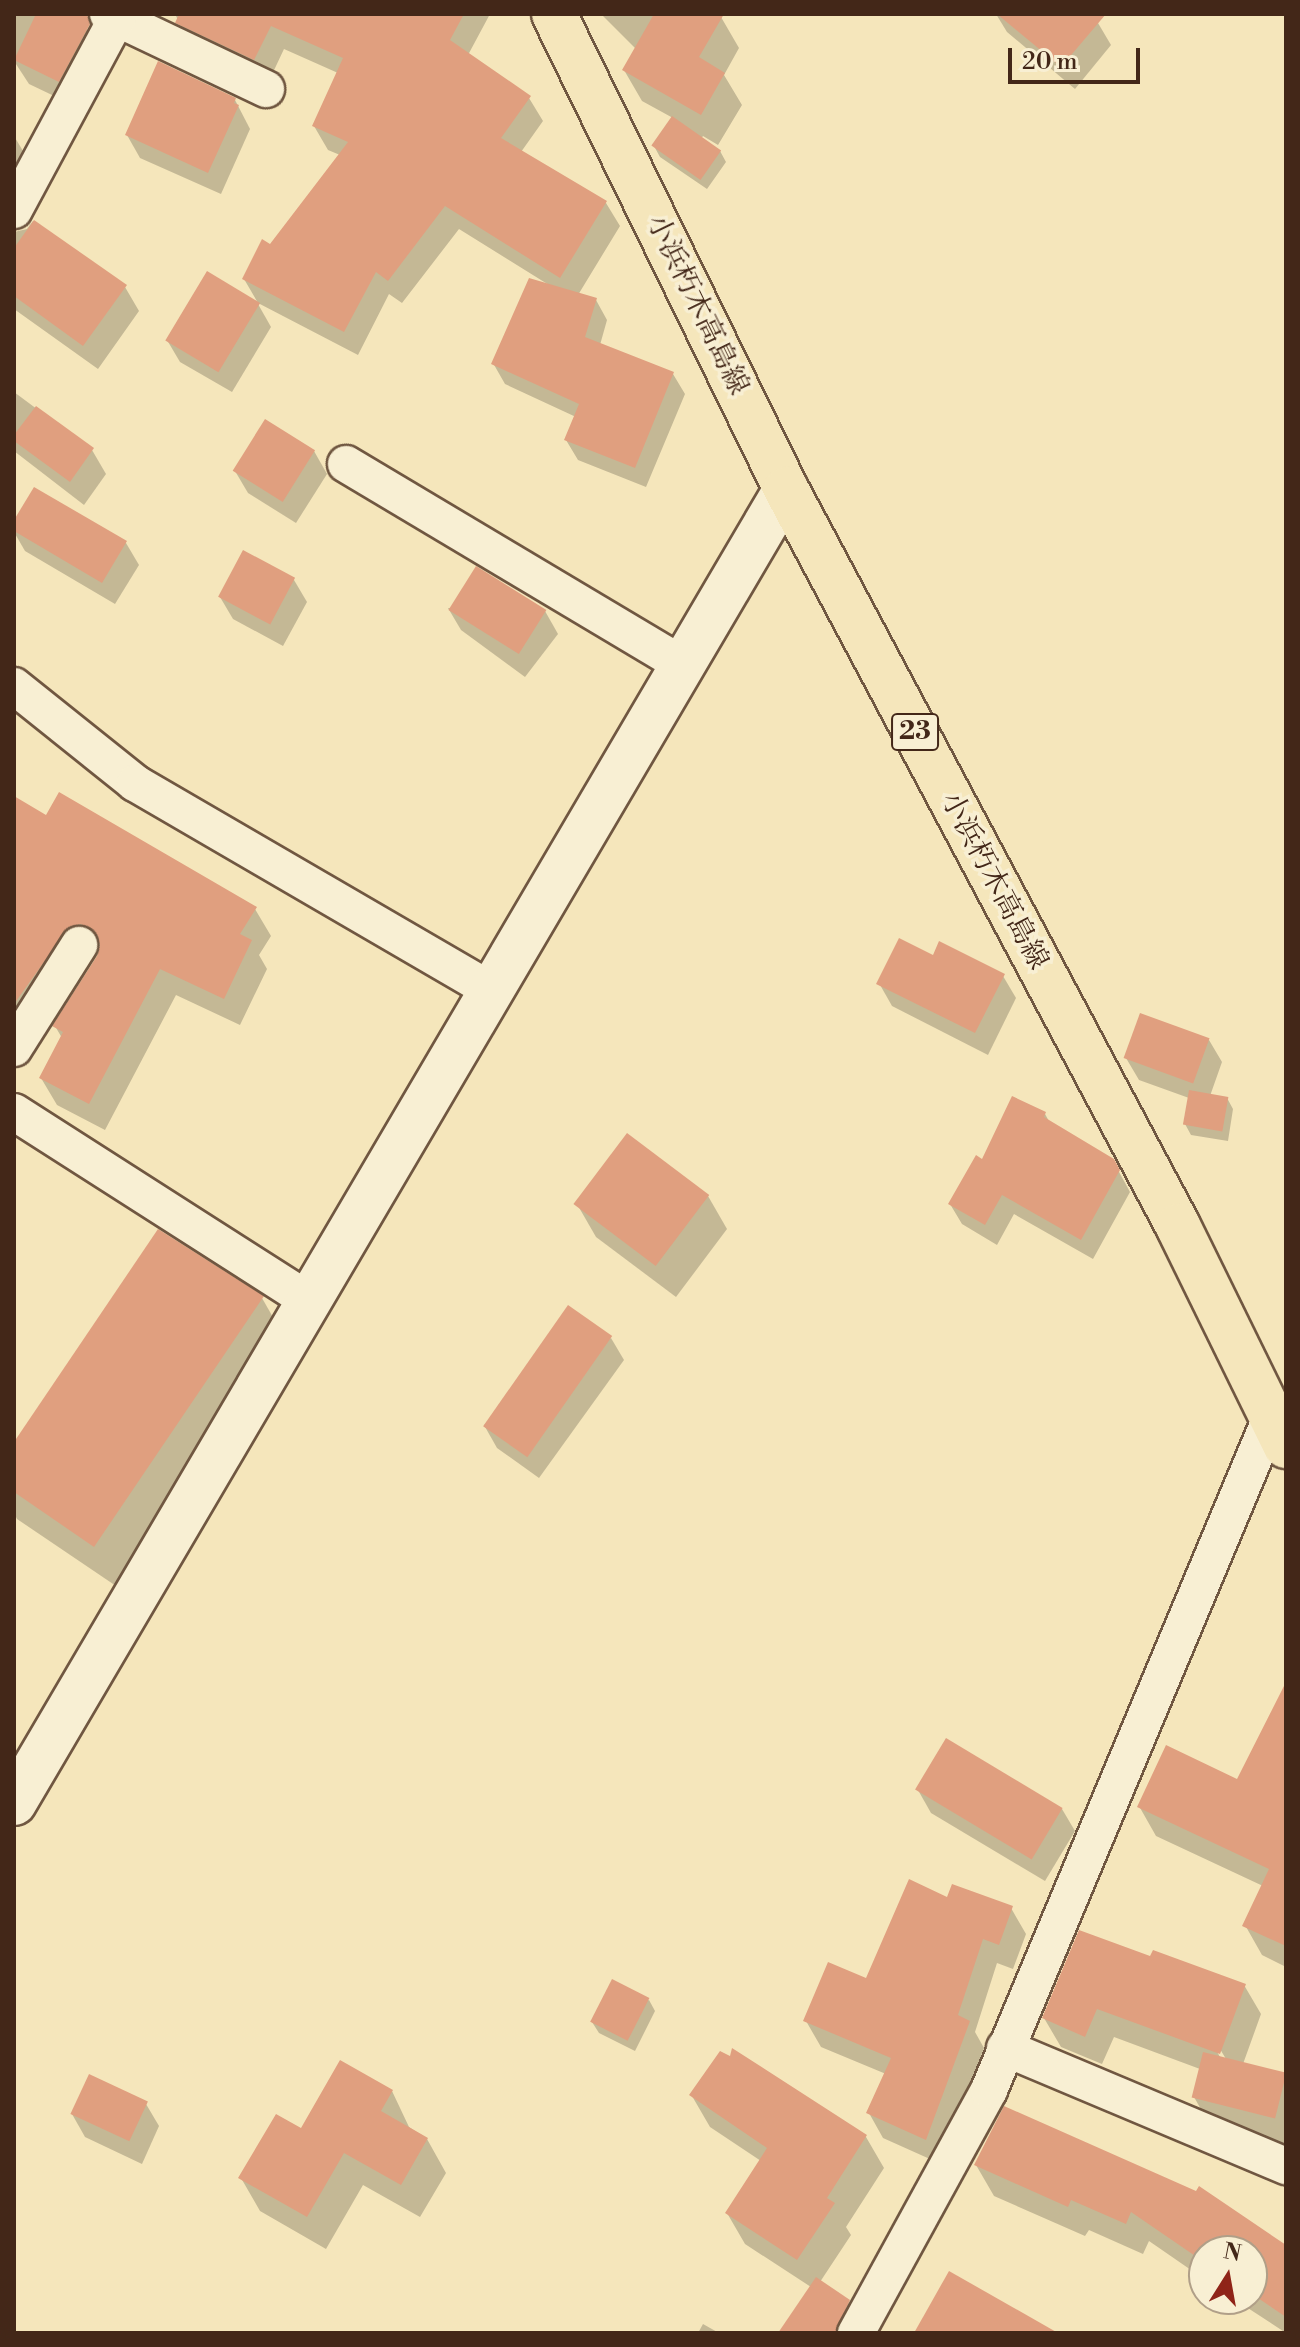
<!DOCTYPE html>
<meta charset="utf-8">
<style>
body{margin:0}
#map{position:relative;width:1300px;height:2347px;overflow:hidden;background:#f5e6bb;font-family:"Libre Bodoni","Noto Serif JP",serif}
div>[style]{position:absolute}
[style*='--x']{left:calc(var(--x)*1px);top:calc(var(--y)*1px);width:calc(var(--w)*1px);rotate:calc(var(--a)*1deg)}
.shadow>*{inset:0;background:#0003}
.building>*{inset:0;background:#e09f7f;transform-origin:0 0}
.roads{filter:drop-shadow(2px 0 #705741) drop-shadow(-2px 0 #705741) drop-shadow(0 2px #705741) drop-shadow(0 -2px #705741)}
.street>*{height:36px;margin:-18px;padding:0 18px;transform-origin:18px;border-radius:18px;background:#f8efd3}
.secondary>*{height:44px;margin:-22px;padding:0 22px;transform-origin:22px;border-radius:22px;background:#f8efd3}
.primary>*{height:44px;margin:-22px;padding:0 22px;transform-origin:22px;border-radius:22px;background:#f5e6bb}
span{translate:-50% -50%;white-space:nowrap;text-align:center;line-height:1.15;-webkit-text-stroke:7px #f8efd3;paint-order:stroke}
.shield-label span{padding:2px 6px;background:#f8efd3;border:2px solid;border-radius:6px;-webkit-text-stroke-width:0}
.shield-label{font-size:26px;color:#432718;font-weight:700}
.street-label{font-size:28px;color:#432718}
.frame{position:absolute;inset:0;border:16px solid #432718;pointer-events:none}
.north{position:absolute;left:1188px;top:2235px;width:80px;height:80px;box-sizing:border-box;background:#f8efd3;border:2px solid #b09f88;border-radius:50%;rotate:11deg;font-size:22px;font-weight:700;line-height:32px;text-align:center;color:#432718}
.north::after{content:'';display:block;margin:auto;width:28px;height:36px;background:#8f2418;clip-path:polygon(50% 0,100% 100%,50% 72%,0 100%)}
.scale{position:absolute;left:1008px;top:48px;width:132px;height:36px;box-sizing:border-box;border:4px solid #432718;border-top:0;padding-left:10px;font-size:24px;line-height:28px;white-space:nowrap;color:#432718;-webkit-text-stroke:6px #f8efd3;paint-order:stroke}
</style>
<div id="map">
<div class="shadow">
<i style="clip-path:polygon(14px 14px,55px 14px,86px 29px,100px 54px,73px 105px,29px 84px,14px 61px)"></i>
<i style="clip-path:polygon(175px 14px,490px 14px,468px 55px,529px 98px,543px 121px,521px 152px,606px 203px,620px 226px,578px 295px,596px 300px,607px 320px,600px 345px,673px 374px,685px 394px,646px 487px,578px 460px,566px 440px,576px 417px,505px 384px,493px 363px,549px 285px,459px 229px,402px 303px,389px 294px,358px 355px,258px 303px,244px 279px,340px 155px,328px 150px,314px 126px,338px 73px,284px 49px,268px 83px,191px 46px)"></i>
<i style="clip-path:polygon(601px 14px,716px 14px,721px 17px,739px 48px,724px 75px,742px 105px,718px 145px,703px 136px,701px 139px,720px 151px,726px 162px,707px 189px,660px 157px,654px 146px,673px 118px,642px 101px,624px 70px,636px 49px)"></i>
<i style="clip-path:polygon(996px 14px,1088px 14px,1098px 23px,1111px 45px,1075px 89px,1007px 32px)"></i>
<i style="clip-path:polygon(235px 100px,250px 129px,221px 194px,140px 158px,127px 135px)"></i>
<i style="clip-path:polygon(14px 136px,23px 151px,14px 170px)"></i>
<i style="clip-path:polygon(33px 221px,125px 287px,139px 311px,98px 369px,14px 309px,14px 232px,27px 229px)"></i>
<i style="clip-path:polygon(258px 304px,271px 327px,232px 392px,180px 362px,167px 340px)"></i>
<i style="clip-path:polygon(14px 392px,92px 450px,106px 474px,84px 505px,14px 451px)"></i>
<i style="clip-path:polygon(314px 451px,327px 474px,296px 523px,248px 493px,235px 471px)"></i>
<i style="clip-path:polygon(14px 524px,126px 543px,139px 565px,115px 604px,25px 551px,14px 532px)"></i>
<i style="clip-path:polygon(294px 580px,307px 602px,283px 646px,233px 619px,220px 597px)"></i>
<i style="clip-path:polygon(448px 608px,545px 611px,558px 634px,525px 677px,461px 630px)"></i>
<i style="clip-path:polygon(14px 802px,255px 909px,271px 936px,259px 955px,267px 969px,240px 1025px,176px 995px,105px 1130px,57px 1105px,41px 1078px,62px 1038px,55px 1026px,100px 952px,96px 951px,77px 961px,14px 1021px)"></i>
<i style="clip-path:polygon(933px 958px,1003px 976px,1016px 998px,988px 1055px,892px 1006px,879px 983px)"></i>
<i style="clip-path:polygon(1209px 1040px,1222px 1062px,1210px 1096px,1227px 1098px,1233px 1109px,1228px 1141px,1191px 1135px,1185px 1124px,1189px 1098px,1139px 1080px,1126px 1058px)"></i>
<i style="clip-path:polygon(1045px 1114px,1050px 1123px,1113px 1161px,1130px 1192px,1093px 1259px,1014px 1214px,997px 1245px,962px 1224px,950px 1204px,983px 1162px)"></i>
<i style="clip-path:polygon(708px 1196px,727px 1229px,676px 1297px,596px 1237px,577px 1204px)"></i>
<i style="clip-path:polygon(262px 1298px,286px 1340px,119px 1588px,17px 1519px,14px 1513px,14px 1445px)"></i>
<i style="clip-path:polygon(611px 1338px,624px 1360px,539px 1478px,497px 1448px,484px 1425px)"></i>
<i style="clip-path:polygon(1286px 1687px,1286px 1967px,1262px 1955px,1245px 1925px,1263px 1886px,1156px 1836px,1139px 1806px,1238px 1781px)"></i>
<i style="clip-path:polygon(918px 1790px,1062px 1809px,1075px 1831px,1045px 1881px,931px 1813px)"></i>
<i style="clip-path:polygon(948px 1899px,1011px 1908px,1026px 1934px,1013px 1969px,997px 1963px,975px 2032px,984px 2048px,941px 2164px,883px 2138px,869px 2113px,886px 2074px,821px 2047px,806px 2021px,867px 1980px)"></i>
<i style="clip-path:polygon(evenodd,1151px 1959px,1244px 1985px,1261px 2014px,1243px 2064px,1286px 2075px,1286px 2146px,1211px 2127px,1194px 2097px,1200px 2069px,1114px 2037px,1102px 2064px,1061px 2047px,1044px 2018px,1151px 1959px,1217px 2044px,1226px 2059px,1221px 2059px,1214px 2046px,1217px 2044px)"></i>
<i style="clip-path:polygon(649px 2000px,655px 2011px,635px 2051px,599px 2033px,592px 2022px)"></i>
<i style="clip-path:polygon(734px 2051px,866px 2137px,884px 2168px,846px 2227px,851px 2235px,820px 2282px,848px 2302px,863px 2327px,861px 2333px,801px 2333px,811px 2287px,745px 2244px,727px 2213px,761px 2161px,710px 2127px,692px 2096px,731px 2059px)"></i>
<i style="clip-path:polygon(392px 2091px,409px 2127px,427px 2139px,446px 2173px,420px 2217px,363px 2185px,326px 2249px,260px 2211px,241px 2178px,302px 2130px)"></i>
<i style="clip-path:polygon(146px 2104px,159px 2126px,142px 2164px,85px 2137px,72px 2114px)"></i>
<i style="clip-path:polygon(976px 2165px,1286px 2247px,1286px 2333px,1234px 2299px,1252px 2299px,1252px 2251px,1204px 2251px,1204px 2279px,1149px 2241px,1143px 2254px,1089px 2230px,1085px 2236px,994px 2196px)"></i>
<i style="clip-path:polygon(703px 2324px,719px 2333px,698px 2333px)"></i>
</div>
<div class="building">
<i style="clip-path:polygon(36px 14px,87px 14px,90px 24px,59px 82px,14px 60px)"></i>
<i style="clip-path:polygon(179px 14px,464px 14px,450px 40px,531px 96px,501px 138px,607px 201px,560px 278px,445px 206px,388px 281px,376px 272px,344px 332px,242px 279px,262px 239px,270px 244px,348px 142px,312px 126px,343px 58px,271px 26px,254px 60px,175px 23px)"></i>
<i style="clip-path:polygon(654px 14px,724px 14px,699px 57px,725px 73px,701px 115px,622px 70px)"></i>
<i style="clip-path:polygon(997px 14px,1106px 14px,1061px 67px)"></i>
<i style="clip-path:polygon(158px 61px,236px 98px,234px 103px,239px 105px,208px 173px,125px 135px)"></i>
<i style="left:672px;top:116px;width:60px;height:36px;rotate:35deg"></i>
<i style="clip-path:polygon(34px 220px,127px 285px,83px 346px,14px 296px,14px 248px)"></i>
<i style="left:207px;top:271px;width:62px;height:81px;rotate:31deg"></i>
<i style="clip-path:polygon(529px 278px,597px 298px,585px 337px,674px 372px,635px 468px,564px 440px,579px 404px,491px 364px)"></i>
<i style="clip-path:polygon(36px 406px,94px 448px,70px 482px,14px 441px,14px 435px)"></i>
<i style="left:265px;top:419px;width:59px;height:61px;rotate:32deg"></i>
<i style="clip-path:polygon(34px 487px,127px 541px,102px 583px,14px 531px,14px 520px)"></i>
<i style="left:243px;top:550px;width:59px;height:53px;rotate:28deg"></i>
<i style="left:476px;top:566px;width:83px;height:52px;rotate:32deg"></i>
<i style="clip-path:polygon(59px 792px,257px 907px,240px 934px,252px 940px,224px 999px,160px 969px,89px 1104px,39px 1078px,63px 1032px,52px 1026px,97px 956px,100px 945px,97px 935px,81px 924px,69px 927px,14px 1004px,14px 796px,46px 815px)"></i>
<i style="clip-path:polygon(899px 938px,933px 955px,939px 941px,1005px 974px,975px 1033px,876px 984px)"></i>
<i style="left:1140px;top:1013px;width:74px;height:48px;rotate:20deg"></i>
<i style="left:1189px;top:1090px;width:40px;height:35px;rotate:10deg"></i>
<i style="clip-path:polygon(1012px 1096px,1046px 1112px,1044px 1117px,1114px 1159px,1120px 1170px,1081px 1240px,1002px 1195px,985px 1225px,948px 1204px,976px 1155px,982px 1159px)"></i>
<i style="left:627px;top:1133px;width:103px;height:89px;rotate:37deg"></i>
<i style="clip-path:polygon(158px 1229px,264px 1296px,94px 1547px,14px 1492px,14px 1442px)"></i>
<i style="left:568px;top:1305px;width:54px;height:148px;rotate:35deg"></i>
<i style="clip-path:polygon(1286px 1682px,1286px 1946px,1242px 1926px,1269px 1869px,1137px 1807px,1166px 1745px,1237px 1779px)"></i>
<i style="left:946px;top:1738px;width:136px;height:60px;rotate:31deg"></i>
<i style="clip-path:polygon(909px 1879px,947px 1897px,952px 1884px,1013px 1906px,999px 1945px,983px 1939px,958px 2015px,970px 2021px,926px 2140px,866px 2113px,891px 2058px,803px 2021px,828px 1962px,866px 1978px)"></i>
<i style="clip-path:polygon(1079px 1930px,1150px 1956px,1153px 1950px,1246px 1984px,1220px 2054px,1097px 2009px,1085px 2037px,1042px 2018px)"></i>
<i style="left:612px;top:1979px;width:42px;height:48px;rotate:27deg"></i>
<i style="clip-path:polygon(732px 2048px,867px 2135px,827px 2198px,835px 2203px,797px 2260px,725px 2213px,767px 2148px,689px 2095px,720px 2051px,730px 2056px)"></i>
<i style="left:1203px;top:2052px;width:86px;height:47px;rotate:14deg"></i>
<i style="clip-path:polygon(340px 2060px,393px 2090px,381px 2111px,428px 2138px,401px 2185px,344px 2153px,307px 2217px,238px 2178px,276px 2114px,301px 2128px)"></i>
<i style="left:89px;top:2074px;width:65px;height:44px;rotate:25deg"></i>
<i style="clip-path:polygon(1004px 2106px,1196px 2191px,1199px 2186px,1286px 2245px,1286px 2317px,1252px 2294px,1252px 2251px,1204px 2251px,1204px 2262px,1131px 2212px,1126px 2224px,1071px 2200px,1068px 2207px,974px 2165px)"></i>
<i style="clip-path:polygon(949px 2271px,1058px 2333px,914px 2333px)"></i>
<i style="clip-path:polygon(816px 2277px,850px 2300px,835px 2333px,778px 2333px)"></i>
</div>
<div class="roads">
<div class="street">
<i style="--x:108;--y:14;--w:175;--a:25.4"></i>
<i style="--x:14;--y:210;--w:222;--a:-61.8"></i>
<i style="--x:346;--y:464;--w:391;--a:30.8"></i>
<i style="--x:14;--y:686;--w:155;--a:38.7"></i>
<i style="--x:135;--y:783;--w:411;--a:30.2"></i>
<i style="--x:14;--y:1048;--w:122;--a:-57.7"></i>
<i style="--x:14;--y:1112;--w:349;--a:32.6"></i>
<i style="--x:1005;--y:2048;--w:305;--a:22.8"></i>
<i style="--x:856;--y:2333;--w:277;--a:-61.3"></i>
<i style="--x:989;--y:2090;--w:727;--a:-67.25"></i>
</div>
<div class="secondary">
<i style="--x:14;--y:1803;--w:1524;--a:-59.56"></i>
</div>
<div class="primary">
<i style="--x:554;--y:14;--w:529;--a:63.97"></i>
<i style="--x:786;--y:489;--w:835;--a:61.99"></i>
<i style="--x:1178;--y:1226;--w:245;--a:63.9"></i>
</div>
</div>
<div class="shield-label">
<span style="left:915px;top:732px">23</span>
</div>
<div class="street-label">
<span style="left:697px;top:305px;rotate:64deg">小浜朽木高島線</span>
<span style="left:994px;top:881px;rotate:62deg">小浜朽木高島線</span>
</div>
<div class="frame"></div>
<div class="north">N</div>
<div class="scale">20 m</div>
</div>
